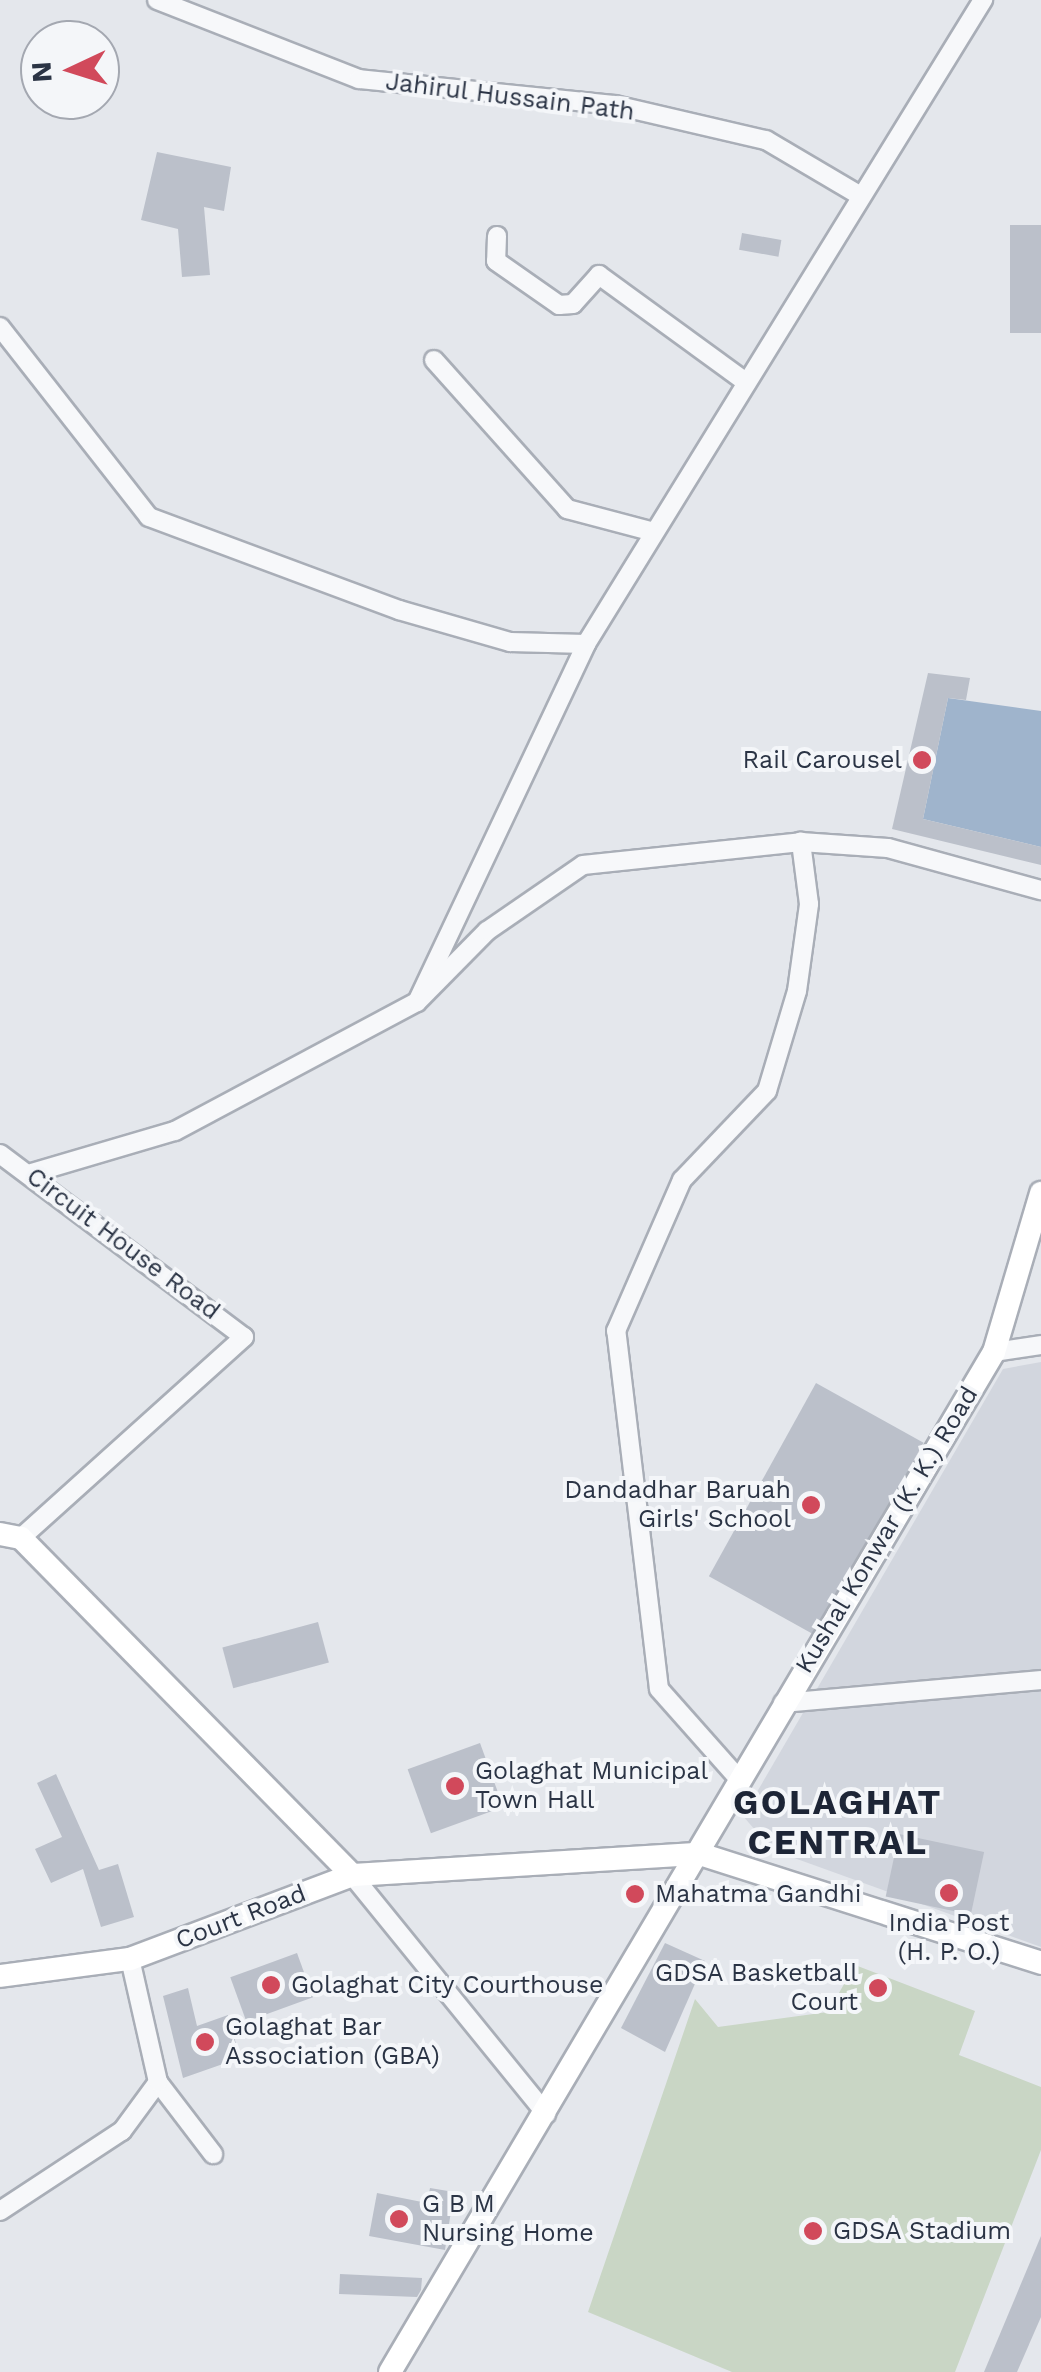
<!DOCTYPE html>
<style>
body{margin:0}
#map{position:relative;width:1041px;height:2372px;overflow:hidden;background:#e4e7ec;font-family:"Work Sans",sans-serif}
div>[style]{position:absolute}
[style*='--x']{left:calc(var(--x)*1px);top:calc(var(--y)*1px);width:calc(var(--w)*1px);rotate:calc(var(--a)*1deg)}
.built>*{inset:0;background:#d2d6de}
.green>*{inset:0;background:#c9d6c5}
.water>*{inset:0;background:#9fb4cc}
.building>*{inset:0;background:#bbc0ca;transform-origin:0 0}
.roads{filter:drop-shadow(2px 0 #a9aeb7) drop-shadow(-2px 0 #a9aeb7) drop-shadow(0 2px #a9aeb7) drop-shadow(0 -2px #a9aeb7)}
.street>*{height:18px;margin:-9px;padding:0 9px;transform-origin:9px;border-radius:9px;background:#f7f8fa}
.secondary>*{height:22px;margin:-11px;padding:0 11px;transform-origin:11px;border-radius:11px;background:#fff}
.dots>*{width:28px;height:28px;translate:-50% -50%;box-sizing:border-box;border:5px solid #f4f6f9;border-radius:50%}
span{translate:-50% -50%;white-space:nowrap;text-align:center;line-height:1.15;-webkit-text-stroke:8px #f4f6f9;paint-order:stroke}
.street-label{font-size:25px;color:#2b3445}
.poi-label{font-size:25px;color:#2b3445}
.right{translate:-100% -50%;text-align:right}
.left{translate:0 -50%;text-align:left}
.district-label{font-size:35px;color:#1d2536;font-weight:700;letter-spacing:2.5px}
.north{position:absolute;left:20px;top:20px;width:100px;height:100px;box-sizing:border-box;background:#f4f6f9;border:2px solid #a4a8b1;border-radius:50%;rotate:266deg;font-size:28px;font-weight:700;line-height:40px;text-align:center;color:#2b3445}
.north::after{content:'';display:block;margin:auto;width:35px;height:45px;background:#d1495b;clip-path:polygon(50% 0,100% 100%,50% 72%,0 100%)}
</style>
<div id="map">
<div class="built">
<i style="clip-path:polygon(1041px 1362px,1041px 1947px,772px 1850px,743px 1816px,1003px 1369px)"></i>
</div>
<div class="green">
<i style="clip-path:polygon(855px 1965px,975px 2011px,959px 2055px,1041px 2087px,1041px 2150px,955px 2372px,732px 2372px,588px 2312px,695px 1999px,718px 2027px,828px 2012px)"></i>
</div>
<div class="water">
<i style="clip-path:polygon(948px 698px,1041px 711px,1041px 847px,923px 819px)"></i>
</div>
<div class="building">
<i style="clip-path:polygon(157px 152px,231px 167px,224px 211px,204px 207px,210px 275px,182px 277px,178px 229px,141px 220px)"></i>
<i style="left:1010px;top:225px;width:31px;height:108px"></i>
<i style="left:742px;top:233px;width:40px;height:17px;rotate:10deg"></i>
<i style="clip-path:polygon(928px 673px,970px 678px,966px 700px,948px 698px,923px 819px,1041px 847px,1041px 865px,892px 829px)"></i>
<i style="left:816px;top:1383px;width:123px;height:221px;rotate:29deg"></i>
<i style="left:318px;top:1622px;width:42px;height:99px;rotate:75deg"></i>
<i style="left:480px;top:1743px;width:68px;height:77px;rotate:70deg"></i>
<i style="clip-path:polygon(56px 1774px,99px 1870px,118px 1864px,134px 1917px,101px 1927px,83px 1869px,51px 1883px,35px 1849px,62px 1837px,37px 1783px)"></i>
<i style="left:899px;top:1834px;width:87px;height:64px;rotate:12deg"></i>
<i style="clip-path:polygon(665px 1943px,705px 1961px,665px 2052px,621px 2028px)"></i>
<i style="left:297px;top:1953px;width:47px;height:71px;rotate:70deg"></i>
<i style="clip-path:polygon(188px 1988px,197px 2026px,228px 2015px,240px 2058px,183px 2078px,163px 1996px)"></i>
<i style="clip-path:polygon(430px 2188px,454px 2192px,445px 2250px,369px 2236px,377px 2193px,427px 2203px)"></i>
<i style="clip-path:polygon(1041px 2236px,1041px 2317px,1017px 2372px,984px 2372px)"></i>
<i style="clip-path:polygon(340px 2274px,422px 2278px,421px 2290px,417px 2297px,339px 2294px)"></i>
</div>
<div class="roads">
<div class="street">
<i style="--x:157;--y:0;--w:217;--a:21.4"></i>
<i style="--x:359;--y:79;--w:257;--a:5.8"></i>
<i style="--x:615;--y:105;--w:155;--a:13.1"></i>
<i style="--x:766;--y:140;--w:108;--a:30.6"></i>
<i style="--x:497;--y:236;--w:25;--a:92"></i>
<i style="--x:496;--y:261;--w:77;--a:34.9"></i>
<i style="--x:559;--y:305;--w:14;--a:-4"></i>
<i style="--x:573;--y:304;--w:39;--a:-48"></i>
<i style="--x:599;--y:275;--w:182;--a:36.1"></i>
<i style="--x:0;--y:327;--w:241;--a:51.9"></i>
<i style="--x:149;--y:517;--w:267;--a:20.4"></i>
<i style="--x:399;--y:610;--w:116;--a:16.1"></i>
<i style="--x:510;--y:642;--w:76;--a:1.5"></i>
<i style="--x:434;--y:360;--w:200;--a:48.2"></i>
<i style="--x:567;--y:509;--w:90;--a:14.8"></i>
<i style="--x:417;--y:1002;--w:396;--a:-64.7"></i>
<i style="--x:586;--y:644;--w:757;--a:-58.35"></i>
<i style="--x:0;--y:1154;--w:305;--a:36.9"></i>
<i style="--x:244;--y:1337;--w:300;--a:138"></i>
<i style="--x:32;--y:1173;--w:149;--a:-16.4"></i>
<i style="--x:175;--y:1131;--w:274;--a:-28.1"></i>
<i style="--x:417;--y:1002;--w:100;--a:-45.4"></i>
<i style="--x:487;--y:931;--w:116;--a:-34.5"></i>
<i style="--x:583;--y:865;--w:219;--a:-6"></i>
<i style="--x:801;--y:842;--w:87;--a:3.9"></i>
<i style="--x:888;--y:848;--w:159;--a:15.4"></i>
<i style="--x:994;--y:1352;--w:48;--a:-8.5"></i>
<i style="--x:783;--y:1703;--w:259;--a:-5.1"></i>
<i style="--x:738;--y:1778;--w:119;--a:-131.6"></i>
<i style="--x:659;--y:1689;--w:361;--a:-96.8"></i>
<i style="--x:616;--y:1331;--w:165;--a:-66.4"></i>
<i style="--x:682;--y:1180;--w:123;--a:-46.3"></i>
<i style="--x:767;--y:1091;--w:104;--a:-73.3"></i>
<i style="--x:797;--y:991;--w:88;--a:-82.1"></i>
<i style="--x:809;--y:904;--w:63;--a:-97.4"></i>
<i style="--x:352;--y:1875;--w:308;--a:50.9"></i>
<i style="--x:158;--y:2082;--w:91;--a:52.6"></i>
<i style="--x:0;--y:2211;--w:146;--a:-33.3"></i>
<i style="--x:122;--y:2131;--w:61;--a:-53.7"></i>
<i style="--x:158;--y:2082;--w:126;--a:-102.8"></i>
</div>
<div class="secondary">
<i style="--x:0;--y:1534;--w:21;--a:11"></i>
<i style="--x:21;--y:1538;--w:472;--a:45.5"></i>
<i style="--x:0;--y:1976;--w:131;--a:-7.5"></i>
<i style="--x:130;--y:1959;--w:237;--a:-20.7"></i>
<i style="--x:352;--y:1875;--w:349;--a:-3.5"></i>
<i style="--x:700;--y:1854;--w:358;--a:17.7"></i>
<i style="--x:390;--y:2372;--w:1185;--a:-59.37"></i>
<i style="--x:994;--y:1352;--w:166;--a:-73.5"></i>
</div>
</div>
<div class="dots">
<i style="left:922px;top:760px;background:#d1495b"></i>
<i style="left:811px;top:1505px;background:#d1495b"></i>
<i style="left:455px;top:1786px;background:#d1495b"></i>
<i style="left:949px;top:1893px;background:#d1495b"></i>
<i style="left:635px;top:1894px;background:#d1495b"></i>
<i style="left:271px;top:1985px;background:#d1495b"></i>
<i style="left:878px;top:1988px;background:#d1495b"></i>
<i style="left:205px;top:2042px;background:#d1495b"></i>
<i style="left:399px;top:2219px;background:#d1495b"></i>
<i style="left:813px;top:2231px;background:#d1495b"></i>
</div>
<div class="street-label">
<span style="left:510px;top:97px;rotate:7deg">Jahirul Hussain Path</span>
<span style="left:123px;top:1244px;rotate:37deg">Circuit House Road</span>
<span style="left:887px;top:1530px;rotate:-59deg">Kushal Konwar (K. K.) Road</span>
<span style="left:241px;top:1917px;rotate:-21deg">Court Road</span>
</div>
<div class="poi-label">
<span class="right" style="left:902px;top:760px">Rail Carousel</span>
<span class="right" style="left:791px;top:1505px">Dandadhar Baruah<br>Girls' School</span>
<span class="left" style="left:475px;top:1786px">Golaghat Municipal<br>Town Hall</span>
<span class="left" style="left:655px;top:1894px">Mahatma Gandhi</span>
<span style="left:949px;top:1938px">India Post<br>(H. P. O.)</span>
<span class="right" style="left:858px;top:1988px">GDSA Basketball<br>Court</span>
<span class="left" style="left:291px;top:1985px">Golaghat City Courthouse</span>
<span class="left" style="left:225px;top:2042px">Golaghat Bar<br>Association (GBA)</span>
<span class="left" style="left:422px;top:2219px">G B M<br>Nursing Home</span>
<span class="left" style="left:833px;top:2231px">GDSA Stadium</span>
</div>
<div class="district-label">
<span style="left:838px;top:1822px">GOLAGHAT<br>CENTRAL</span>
</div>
<div class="north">N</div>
</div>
